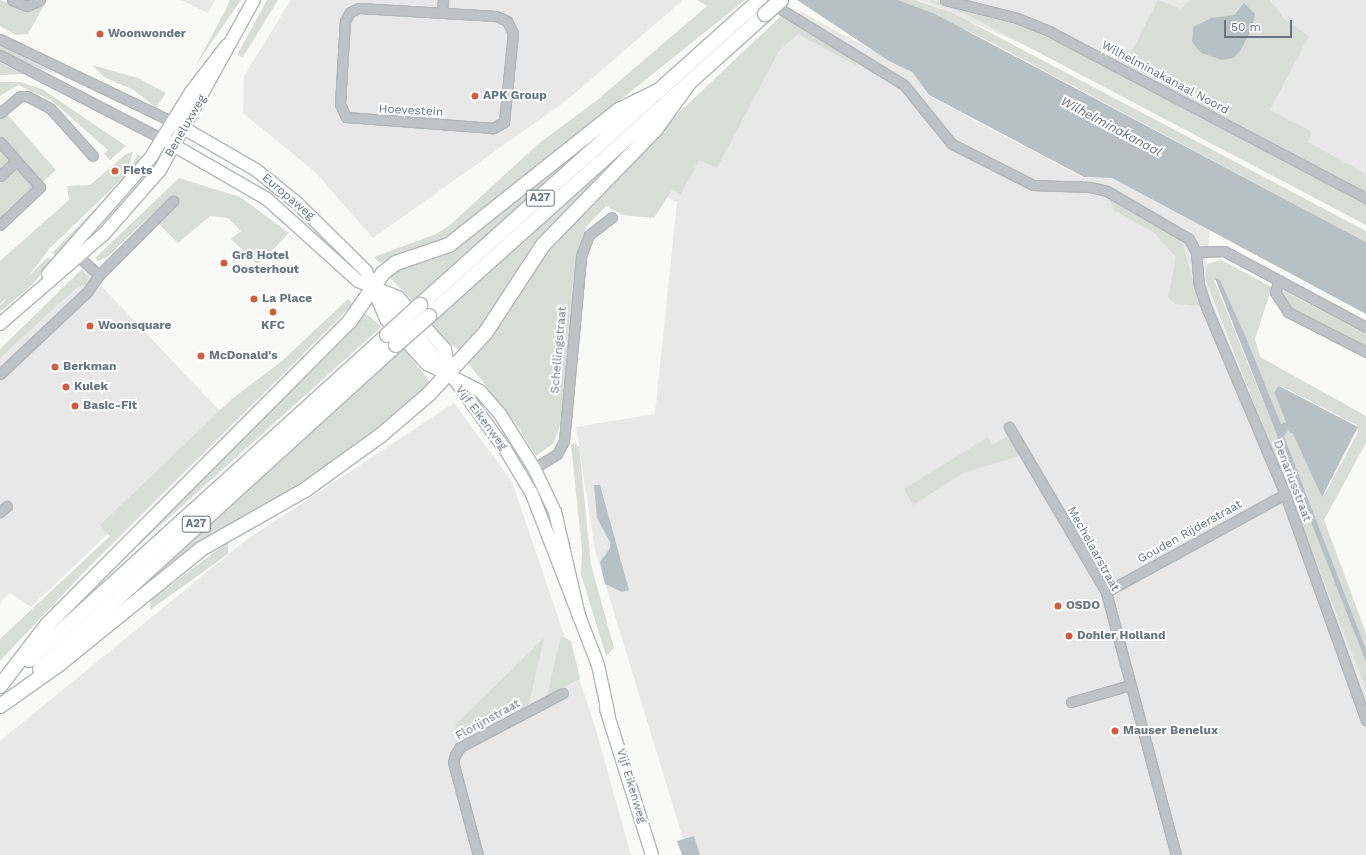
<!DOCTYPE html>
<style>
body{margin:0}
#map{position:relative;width:1366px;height:855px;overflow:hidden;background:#f9f9f7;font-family:"Work Sans",sans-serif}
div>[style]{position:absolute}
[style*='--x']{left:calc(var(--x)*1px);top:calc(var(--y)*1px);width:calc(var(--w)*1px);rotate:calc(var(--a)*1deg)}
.built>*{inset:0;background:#e7e8e7}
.green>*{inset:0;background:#d9ddd7}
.water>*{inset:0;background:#b7c1c5}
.roads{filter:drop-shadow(1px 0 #b3b7ba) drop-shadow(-1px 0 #b3b7ba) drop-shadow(0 1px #b3b7ba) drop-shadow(0 -1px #b3b7ba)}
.minor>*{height:9px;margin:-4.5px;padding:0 4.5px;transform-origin:4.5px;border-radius:4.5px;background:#bfc3c6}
.major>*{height:12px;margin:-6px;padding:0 6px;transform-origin:6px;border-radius:6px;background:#fff}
.highway>*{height:14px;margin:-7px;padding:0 7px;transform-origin:7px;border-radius:7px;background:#fff}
.bridges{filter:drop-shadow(1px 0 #b3b6b9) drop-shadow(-1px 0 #b3b6b9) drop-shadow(0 1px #b3b6b9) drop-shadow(0 -1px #b3b6b9)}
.highway-bridge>*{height:14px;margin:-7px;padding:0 7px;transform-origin:7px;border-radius:7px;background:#fff}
.dots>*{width:11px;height:11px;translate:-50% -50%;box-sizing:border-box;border:2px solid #fff;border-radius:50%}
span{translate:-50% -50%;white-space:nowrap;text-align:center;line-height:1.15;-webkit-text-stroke:4px #fff;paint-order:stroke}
.shield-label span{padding:1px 3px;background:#fff;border:1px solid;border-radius:3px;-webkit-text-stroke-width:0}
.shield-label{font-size:11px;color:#67757e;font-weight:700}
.poi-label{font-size:12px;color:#67757e;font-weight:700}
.left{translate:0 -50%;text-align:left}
.street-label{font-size:12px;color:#67757e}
.water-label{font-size:13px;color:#627378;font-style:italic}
.scale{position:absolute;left:1224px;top:20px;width:68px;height:18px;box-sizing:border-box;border:2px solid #67757e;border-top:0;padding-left:5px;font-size:12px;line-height:14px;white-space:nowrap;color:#67757e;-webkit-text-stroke:3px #fff;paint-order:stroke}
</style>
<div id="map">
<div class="built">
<i style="clip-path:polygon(181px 0,215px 0,208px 13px)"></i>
<i style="clip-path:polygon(291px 0,683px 0,567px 100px,373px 238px,315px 172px,243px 113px,244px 76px)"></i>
<i style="clip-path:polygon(919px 0,1366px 0,1366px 206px,1115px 83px)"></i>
<i style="clip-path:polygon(800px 11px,912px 72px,929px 96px,1083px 178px,1112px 178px,1210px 231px,1205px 279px,1214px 305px,1352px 651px,1366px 646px,1366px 855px,688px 855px,595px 550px,576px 427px,655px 414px,677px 202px,644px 185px,789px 31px)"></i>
<i style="clip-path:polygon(88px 272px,220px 411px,156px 488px,31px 607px,10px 593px,0 602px,0 356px)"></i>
<i style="clip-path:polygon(454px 403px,512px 482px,593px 720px,631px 855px,0 855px,0 741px,245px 541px)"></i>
</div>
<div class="green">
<i style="clip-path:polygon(0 0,25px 10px,36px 8px,47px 0,28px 34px,16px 35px,0 26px)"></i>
<i style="clip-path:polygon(230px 0,241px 0,196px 65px,226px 9px)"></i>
<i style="clip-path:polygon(267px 0,278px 0,243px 57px,239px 56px,238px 53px)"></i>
<i style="clip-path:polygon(697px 0,745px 0,448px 238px,380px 263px,374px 257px,436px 234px,449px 226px,538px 144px,596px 101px,707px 6px)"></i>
<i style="clip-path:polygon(898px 0,915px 0,955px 14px,1366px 231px,1366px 242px,979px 36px)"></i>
<i style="clip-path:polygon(933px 0,1026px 27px,1078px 52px,1366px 205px,1366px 225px,966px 14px,929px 1px)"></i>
<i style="clip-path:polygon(evenodd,1158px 0,1181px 9px,1190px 0,1270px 0,1284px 19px,1309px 36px,1270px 110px,1312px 132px,1308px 142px,1366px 174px,1366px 192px,1125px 64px,1158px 0,1238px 8px,1255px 14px,1252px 29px,1233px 58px,1192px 42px,1193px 27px,1211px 18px,1234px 15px,1238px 8px)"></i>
<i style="clip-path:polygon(783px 14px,854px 59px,857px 66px,798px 34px,779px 51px,717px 168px,699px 160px,681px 194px,672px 190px,654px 218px,623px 215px,606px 206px,586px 227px,561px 422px,554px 443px,536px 456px,517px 425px,467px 362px,523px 276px,650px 140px)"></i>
<i style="clip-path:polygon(0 45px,43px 67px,57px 74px,0 54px)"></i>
<i style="clip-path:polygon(0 63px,25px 74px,0 75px)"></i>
<i style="clip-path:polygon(92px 65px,138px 78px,166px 93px,156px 108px,134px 90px,104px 77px)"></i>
<i style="clip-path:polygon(0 82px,20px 82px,42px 89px,126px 146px,110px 160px,104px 154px,108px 150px,51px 100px,18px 85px,0 96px)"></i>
<i style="clip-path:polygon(6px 113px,56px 170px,0 220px,0 118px)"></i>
<i style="clip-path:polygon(643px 135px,527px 255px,463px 353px,447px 341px,432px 324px)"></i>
<i style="clip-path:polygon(595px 137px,414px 302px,387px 275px,404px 266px,446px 253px)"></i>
<i style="clip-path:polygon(133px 152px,125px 176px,50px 248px,27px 278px,48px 257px,52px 261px,32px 285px,0 312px,0 306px,8px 297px,0 304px,0 261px,69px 200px,67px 186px,90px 185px,126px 154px)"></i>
<i style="clip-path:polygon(137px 154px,144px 158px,141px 164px,56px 256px,52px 253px,131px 172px)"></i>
<i style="clip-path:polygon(179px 178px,240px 197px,289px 233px,258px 265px,231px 239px,241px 231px,228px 218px,210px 216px,178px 243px,157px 222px,177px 203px,171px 196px,106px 258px,98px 261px,95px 258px)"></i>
<i style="clip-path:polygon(1108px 198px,1181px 237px,1200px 306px,1176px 304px,1168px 298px,1176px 257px,1154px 233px,1114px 210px)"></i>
<i style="clip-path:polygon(1221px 260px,1272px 287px,1255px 339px,1260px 357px,1366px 416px,1366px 443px,1324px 520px,1366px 633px,1366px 649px,1284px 436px,1288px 431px,1293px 434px,1323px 497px,1358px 432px,1357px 425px,1281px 386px,1274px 391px,1286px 422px,1281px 424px,1220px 280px,1214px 280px,1337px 583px,1366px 662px,1366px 689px,1205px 279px,1207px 264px)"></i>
<i style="clip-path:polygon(82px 269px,89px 279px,86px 284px,76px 288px,0 358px,0 349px)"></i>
<i style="clip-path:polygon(1279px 288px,1366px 334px,1366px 347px,1288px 306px,1277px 293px)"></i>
<i style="clip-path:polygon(348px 299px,353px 304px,86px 570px,0 661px,0 639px,110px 536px,100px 525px,233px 398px,282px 361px)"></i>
<i style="clip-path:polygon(366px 313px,381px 327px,91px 588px,359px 318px)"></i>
<i style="clip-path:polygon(404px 349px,430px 382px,401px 411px,87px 637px)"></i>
<i style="clip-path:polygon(1011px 434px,1022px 455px,963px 473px,913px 505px,904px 489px,988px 437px,993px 445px)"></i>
<i style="clip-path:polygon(574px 443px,579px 447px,581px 465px,591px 565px,614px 648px,606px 656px,581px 574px,582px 549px,571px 444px)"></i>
<i style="clip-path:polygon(228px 542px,228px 554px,150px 610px,151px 600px)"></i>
<i style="clip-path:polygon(561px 636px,571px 641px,580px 679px,547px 696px)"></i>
<i style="clip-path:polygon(544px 638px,529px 704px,462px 738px,455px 725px)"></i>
</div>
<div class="water">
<i style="clip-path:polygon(797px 0,898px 0,935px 14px,1366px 242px,1366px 314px,1112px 178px,1084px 177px,929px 95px,912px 72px,889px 61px)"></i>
<i style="clip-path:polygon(1244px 3px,1255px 14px,1252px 29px,1240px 51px,1233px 58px,1222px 60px,1201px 53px,1192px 42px,1193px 27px,1211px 18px,1234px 15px)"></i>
<i style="clip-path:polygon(1215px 278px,1220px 280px,1247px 340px,1281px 424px,1286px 422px,1274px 392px,1279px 386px,1358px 427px,1322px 497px,1293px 434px,1288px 431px,1284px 436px,1366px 649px,1366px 662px)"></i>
<i style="clip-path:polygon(594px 485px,600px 485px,629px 590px,622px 592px,605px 584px,600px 562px,610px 548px,610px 542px,597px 518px)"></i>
<i style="clip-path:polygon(694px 836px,700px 855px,682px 855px,677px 841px)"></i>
</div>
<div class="roads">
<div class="minor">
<i style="--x:12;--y:0;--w:16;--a:22"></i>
<i style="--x:27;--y:6;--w:14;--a:-25"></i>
<i style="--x:766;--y:0;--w:162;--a:31.6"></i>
<i style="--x:904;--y:85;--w:76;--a:50.9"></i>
<i style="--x:952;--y:144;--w:91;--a:26.8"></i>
<i style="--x:1033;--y:185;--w:57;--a:2"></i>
<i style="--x:1090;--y:187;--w:17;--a:13"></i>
<i style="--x:1107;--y:191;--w:95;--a:30.3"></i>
<i style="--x:1189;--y:239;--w:15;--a:62"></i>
<i style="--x:1196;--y:252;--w:33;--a:85"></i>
<i style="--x:1199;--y:285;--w:25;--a:72"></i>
<i style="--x:1207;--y:309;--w:201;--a:67.1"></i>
<i style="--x:1285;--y:494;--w:240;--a:70.3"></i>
<i style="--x:945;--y:0;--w:74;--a:14"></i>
<i style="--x:1017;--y:18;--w:37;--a:22"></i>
<i style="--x:1051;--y:32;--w:356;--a:27.8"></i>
<i style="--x:359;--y:8;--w:137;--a:3.3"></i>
<i style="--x:496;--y:16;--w:12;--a:24"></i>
<i style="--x:507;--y:21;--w:13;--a:63"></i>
<i style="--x:513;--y:33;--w:89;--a:95.8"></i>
<i style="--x:504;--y:122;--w:13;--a:151"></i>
<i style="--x:493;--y:128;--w:147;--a:-175.7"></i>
<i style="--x:346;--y:117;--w:14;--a:-115"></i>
<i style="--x:340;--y:104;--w:83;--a:-86.6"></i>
<i style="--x:345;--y:21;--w:10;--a:-61"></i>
<i style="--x:350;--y:12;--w:10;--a:-24"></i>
<i style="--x:442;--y:13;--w:13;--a:-86"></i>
<i style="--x:0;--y:39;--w:192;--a:25.6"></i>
<i style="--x:0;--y:55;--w:183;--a:27.3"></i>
<i style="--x:0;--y:113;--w:26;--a:-40"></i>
<i style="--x:20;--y:96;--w:7;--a:0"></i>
<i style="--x:27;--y:96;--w:26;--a:28"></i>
<i style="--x:50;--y:108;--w:64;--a:48.1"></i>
<i style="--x:0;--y:142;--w:60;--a:48.4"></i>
<i style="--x:40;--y:187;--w:55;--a:136.5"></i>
<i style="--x:0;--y:176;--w:22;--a:-43"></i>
<i style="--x:1196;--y:252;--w:28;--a:-2"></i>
<i style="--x:1224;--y:251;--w:161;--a:28.2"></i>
<i style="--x:75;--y:253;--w:33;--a:43"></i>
<i style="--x:1279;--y:280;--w:13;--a:108"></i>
<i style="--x:1275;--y:292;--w:24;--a:57"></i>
<i style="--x:1288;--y:312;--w:88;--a:27.1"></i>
<i style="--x:0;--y:374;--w:120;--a:-43.3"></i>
<i style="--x:87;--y:292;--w:21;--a:-55"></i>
<i style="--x:99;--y:275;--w:105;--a:-45"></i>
<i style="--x:1009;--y:427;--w:191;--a:59.5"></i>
<i style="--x:1106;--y:592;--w:272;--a:75.1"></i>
<i style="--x:521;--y:476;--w:42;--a:-31.4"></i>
<i style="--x:557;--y:454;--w:15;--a:-62"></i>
<i style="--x:564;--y:441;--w:186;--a:-84.7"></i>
<i style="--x:581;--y:256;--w:22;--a:-69"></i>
<i style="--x:589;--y:235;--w:29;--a:-38"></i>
<i style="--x:0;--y:512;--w:9;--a:-41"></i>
<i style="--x:1106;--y:592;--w:204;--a:-28.7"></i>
<i style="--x:1071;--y:702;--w:61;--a:-16.1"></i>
<i style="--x:478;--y:855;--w:96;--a:-105"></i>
<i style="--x:453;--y:762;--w:7;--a:-74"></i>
<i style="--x:455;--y:755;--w:9;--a:-58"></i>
<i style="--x:460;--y:747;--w:116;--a:-27.7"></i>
</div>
<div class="major">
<i style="--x:173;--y:122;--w:96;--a:30"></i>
<i style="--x:256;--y:170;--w:53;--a:38.8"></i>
<i style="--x:297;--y:203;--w:97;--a:44.6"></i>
<i style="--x:366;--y:271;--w:52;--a:67.4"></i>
<i style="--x:386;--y:319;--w:61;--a:47.7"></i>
<i style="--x:427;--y:364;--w:59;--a:27"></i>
<i style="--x:480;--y:391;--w:30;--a:49"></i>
<i style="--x:500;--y:414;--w:64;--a:57.8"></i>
<i style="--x:534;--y:468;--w:49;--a:64.5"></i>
<i style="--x:555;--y:512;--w:107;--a:77"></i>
<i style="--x:163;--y:139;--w:120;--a:30"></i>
<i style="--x:267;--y:199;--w:122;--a:42"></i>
<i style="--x:358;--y:281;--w:43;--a:21.8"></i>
<i style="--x:398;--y:297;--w:70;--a:47.9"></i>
<i style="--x:445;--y:349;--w:23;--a:80"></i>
<i style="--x:48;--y:274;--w:156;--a:-48.6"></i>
<i style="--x:151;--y:157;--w:76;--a:-58.4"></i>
<i style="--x:191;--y:92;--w:59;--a:-52.5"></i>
<i style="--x:379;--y:293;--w:106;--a:48.5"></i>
<i style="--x:449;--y:372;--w:95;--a:54"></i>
<i style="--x:505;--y:449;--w:52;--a:59"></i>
<i style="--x:532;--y:494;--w:183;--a:68.9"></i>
<i style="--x:598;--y:665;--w:53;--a:78.1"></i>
<i style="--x:0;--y:324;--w:138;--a:-40.9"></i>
<i style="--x:104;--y:234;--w:85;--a:-48.8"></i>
<i style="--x:160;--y:170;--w:194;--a:-61.1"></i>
<i style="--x:606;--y:709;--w:153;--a:72.5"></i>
</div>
<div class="highway">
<i style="--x:420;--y:305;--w:457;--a:-41.9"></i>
<i style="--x:429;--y:316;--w:452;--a:-41.9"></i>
<i style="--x:29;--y:660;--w:484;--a:-42.2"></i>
<i style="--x:40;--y:669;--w:481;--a:-42.3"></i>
<i style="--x:0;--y:686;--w:77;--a:-52.4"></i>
<i style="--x:47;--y:625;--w:429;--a:-45.1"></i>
<i style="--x:350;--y:321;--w:58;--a:-55.5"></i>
<i style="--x:383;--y:273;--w:16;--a:-38"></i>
<i style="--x:396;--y:263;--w:56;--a:-18.8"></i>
<i style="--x:449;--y:245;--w:217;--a:-38.5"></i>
<i style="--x:619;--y:110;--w:46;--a:-26"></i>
<i style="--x:0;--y:706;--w:71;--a:-35.3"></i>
<i style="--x:58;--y:665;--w:184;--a:-39"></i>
<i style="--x:201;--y:549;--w:120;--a:-29.6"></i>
<i style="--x:305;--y:490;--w:92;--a:-35.8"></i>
<i style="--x:380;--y:436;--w:65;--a:-40.6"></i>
<i style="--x:429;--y:394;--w:84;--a:-47.4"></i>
<i style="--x:486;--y:332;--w:104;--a:-56.8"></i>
<i style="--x:543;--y:245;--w:161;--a:-45.8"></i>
<i style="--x:655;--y:130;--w:58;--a:-54.1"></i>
</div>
</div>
<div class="bridges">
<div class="highway-bridge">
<i style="--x:765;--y:14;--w:21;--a:-41"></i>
<i style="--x:387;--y:335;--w:45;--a:-42.3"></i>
<i style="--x:396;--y:345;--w:44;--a:-41.3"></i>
</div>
</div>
<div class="dots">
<i style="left:100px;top:34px;background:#ce5d41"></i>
<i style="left:475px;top:96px;background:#ce5d41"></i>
<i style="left:115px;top:171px;background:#ce5d41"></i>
<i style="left:224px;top:263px;background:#ce5d41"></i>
<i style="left:254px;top:299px;background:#ce5d41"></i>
<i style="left:273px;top:312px;background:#ce5d41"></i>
<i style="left:90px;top:326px;background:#ce5d41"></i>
<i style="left:201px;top:356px;background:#ce5d41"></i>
<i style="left:55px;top:367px;background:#ce5d41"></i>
<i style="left:66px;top:387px;background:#ce5d41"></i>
<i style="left:75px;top:406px;background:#ce5d41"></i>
<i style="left:1058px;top:606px;background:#ce5d41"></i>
<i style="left:1069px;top:636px;background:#ce5d41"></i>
<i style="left:1115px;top:731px;background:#ce5d41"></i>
</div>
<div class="shield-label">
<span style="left:540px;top:198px">A27</span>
<span style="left:196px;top:524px">A27</span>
</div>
<div class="poi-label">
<span class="left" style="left:108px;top:34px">Woonwonder</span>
<span class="left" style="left:483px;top:96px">APK Group</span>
<span class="left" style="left:123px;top:171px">Fiets</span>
<span class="left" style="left:232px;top:263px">Gr8 Hotel<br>Oosterhout</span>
<span class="left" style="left:262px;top:299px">La Place</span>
<span class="left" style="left:98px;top:326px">Woonsquare</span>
<span style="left:273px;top:326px">KFC</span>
<span class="left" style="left:209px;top:356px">McDonald's</span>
<span class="left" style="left:63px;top:367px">Berkman</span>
<span class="left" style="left:74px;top:387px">Kulek</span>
<span class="left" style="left:83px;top:406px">Basic-Fit</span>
<span class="left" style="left:1066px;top:606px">OSDO</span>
<span class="left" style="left:1077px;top:636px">Dohler Holland</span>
<span class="left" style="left:1123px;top:731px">Mauser Benelux</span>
</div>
<div class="street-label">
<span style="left:1165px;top:78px;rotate:28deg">Wilhelminakanaal Noord</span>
<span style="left:411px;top:111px;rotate:3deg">Hoevestein</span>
<span style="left:186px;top:126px;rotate:-60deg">Beneluxweg</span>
<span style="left:288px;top:197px;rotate:40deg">Europaweg</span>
<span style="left:559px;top:350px;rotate:-85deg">Schellingstraat</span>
<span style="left:481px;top:418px;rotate:53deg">Vijf Eikenweg</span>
<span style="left:1292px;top:481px;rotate:69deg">Denariusstraat</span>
<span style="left:1190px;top:532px;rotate:-29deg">Gouden Rijderstraat</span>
<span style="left:1093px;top:549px;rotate:61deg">Mechelaarstraat</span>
<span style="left:488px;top:720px;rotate:-29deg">Florijnstraat</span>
<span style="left:631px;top:786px;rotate:73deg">Vijf Eikenweg</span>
</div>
<div class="water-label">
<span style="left:1111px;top:127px;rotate:28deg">Wilhelminakanaal</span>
</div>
<div class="scale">50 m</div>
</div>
